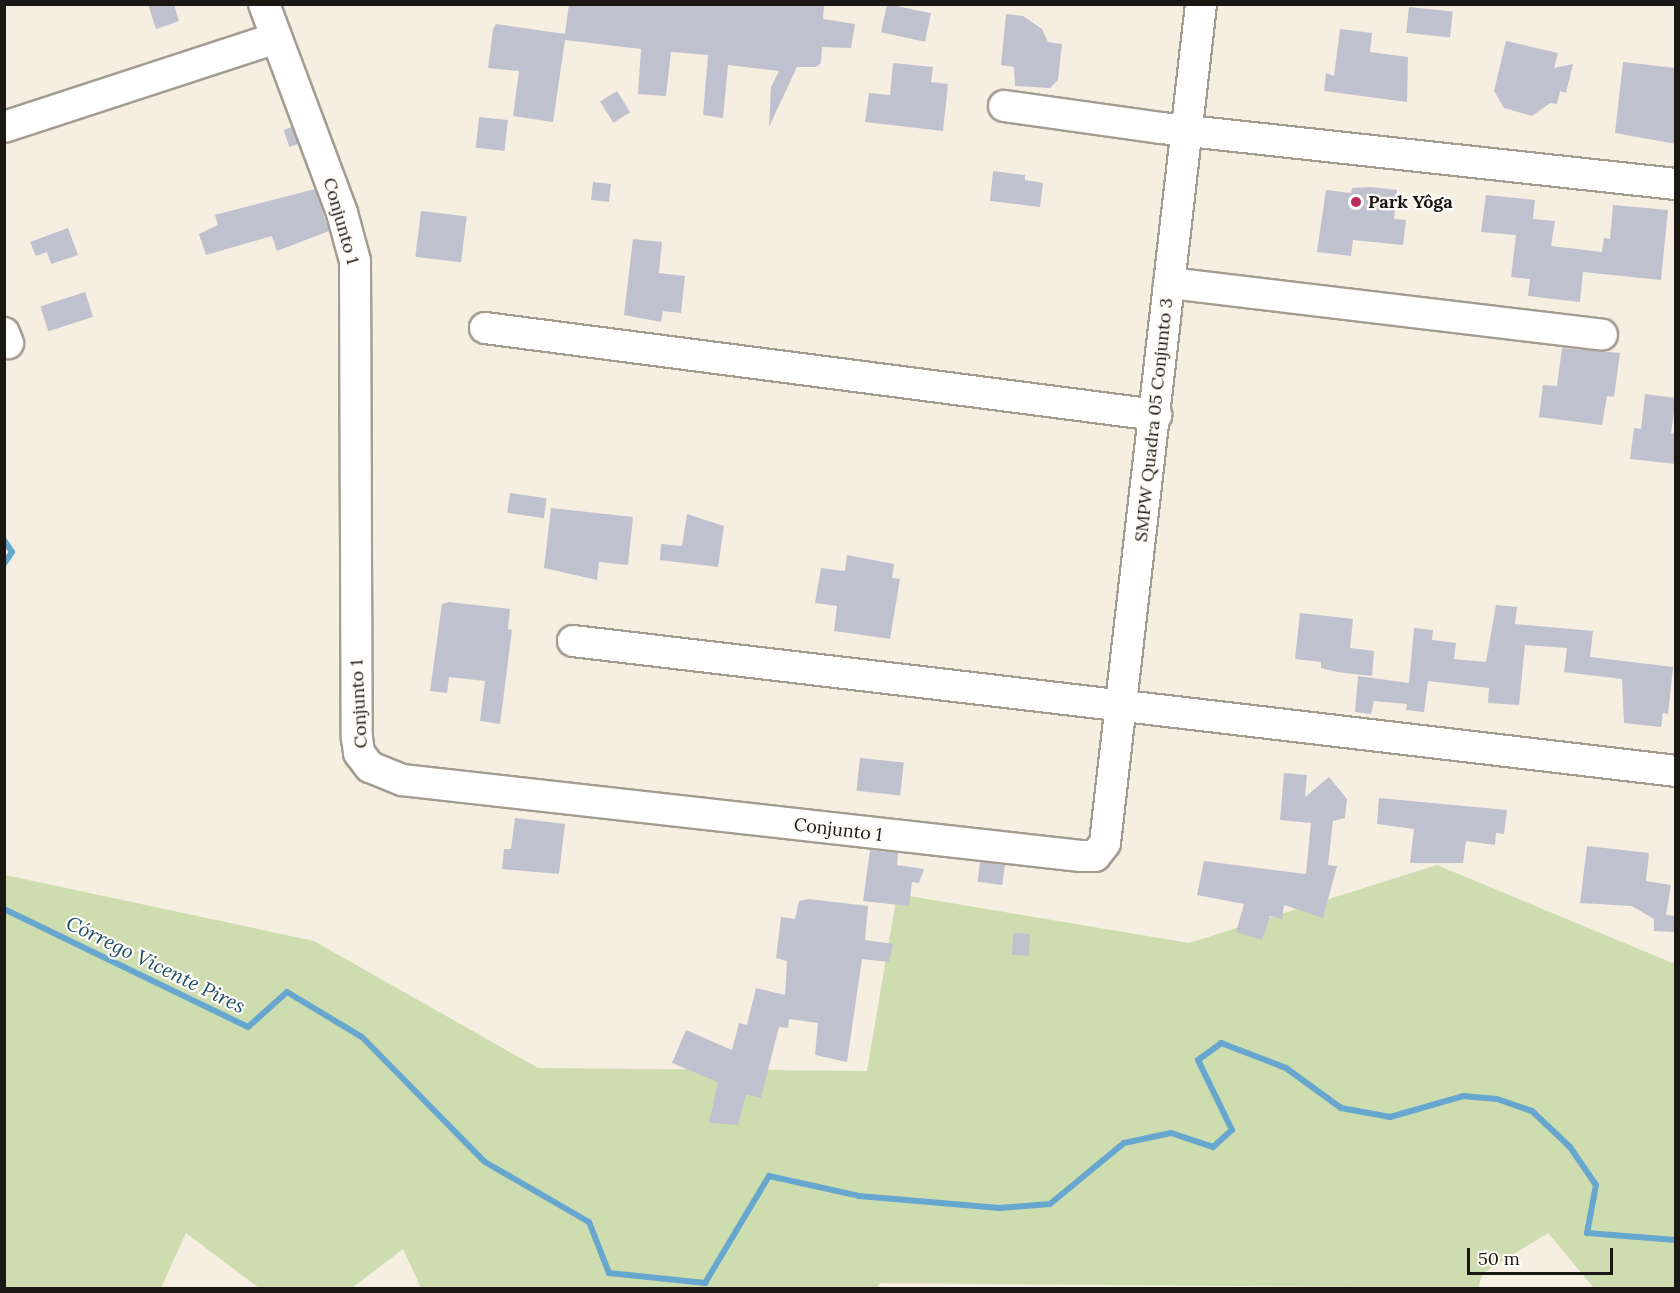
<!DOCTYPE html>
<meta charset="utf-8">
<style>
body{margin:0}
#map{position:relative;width:1680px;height:1293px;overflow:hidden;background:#f6eee1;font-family:Lora,serif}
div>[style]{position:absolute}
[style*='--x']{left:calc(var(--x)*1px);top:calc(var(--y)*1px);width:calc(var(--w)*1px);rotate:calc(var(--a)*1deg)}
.green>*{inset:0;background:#ceddaf}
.stream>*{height:6px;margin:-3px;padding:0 3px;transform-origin:3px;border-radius:3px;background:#66a6cf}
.building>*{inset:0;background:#c0c1ce;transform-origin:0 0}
.roads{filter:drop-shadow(2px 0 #a49c91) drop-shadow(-2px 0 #a49c91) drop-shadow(0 2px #a49c91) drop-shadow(0 -2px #a49c91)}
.minor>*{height:30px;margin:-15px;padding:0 15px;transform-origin:15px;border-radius:15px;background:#fff}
.dots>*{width:16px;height:16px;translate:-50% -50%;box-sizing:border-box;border:3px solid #fffcf7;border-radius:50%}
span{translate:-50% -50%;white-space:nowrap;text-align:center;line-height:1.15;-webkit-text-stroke:4.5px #fffcf7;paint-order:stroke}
.poi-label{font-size:18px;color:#1b1814;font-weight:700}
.left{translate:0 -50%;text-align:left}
.street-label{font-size:18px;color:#1b1814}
.water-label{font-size:20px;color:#194c68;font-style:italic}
.frame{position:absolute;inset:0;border:6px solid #1b1814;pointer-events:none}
.scale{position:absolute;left:1467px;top:1248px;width:146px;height:27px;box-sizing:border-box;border:3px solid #1b1814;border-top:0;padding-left:8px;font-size:18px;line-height:21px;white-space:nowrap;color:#1b1814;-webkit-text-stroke:4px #fffcf7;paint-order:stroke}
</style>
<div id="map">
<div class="green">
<i style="clip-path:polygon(1437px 865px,1675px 964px,1675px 1288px,1594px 1288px,1548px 1233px,1483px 1273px,1478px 1288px,880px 1283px,877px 1288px,421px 1288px,403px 1249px,352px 1288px,259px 1288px,186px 1233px,161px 1288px,5px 1288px,5px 875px,314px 941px,538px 1068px,867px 1071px,897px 894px,1189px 943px)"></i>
</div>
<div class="stream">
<i style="--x:4;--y:540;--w:14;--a:56"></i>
<i style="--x:12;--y:552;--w:14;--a:124"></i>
<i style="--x:4;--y:909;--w:271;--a:25.8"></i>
<i style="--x:248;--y:1027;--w:52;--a:-41.9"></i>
<i style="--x:287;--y:992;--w:87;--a:31"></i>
<i style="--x:362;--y:1037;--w:175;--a:45.5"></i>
<i style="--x:485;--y:1162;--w:120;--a:30"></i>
<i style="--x:589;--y:1222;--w:55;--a:68.6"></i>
<i style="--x:609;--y:1273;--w:97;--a:5.9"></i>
<i style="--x:705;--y:1283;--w:125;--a:-59.1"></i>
<i style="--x:769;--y:1176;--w:92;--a:12.5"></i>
<i style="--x:859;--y:1196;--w:141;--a:4.9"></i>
<i style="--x:999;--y:1208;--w:51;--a:-4.5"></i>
<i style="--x:1050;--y:1204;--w:96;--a:-39.5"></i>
<i style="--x:1124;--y:1143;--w:48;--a:-12"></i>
<i style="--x:1171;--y:1133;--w:44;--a:18.4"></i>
<i style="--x:1213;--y:1147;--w:25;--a:-42"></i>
<i style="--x:1232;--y:1130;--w:78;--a:-115.9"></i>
<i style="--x:1198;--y:1060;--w:29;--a:-36"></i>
<i style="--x:1221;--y:1043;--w:70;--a:21"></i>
<i style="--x:1286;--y:1068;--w:68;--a:36"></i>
<i style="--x:1341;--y:1108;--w:50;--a:10.4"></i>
<i style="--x:1390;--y:1117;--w:76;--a:-16"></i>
<i style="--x:1463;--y:1096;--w:34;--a:5"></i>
<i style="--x:1497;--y:1099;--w:37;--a:19"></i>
<i style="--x:1532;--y:1111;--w:52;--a:43.5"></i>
<i style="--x:1570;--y:1147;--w:46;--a:55.6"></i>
<i style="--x:1596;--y:1185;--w:49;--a:100.6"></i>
<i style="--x:1587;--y:1233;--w:89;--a:4.5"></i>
</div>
<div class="building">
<i style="clip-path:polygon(148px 4px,174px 4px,179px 21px,156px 29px)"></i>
<i style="clip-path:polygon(569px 4px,824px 4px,823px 19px,855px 24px,851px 48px,822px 47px,821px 63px,816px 67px,797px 67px,769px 127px,771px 87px,779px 71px,728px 65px,723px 118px,703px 115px,708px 55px,671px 52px,666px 96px,638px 94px,641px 49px,565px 40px,553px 122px,513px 116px,519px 71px,488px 68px,493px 29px,496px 24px,565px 34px)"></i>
<i style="left:887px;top:4px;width:45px;height:29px;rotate:12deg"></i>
<i style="left:1409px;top:7px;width:44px;height:26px;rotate:6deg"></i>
<i style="clip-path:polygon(1006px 14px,1023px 16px,1042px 29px,1048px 42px,1062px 44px,1058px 80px,1050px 88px,1015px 86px,1014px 67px,1001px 65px)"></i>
<i style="clip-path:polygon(1340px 29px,1372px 33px,1370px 52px,1408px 57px,1407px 102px,1324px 91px,1326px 73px,1334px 76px)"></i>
<i style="clip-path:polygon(1506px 41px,1558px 53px,1554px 68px,1573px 64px,1566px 93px,1560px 91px,1557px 104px,1550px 103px,1532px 116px,1504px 108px,1494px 91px)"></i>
<i style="clip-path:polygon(1623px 62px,1676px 68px,1676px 144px,1615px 133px)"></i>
<i style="clip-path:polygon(893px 63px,933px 67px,931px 82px,948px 84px,943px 131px,865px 122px,869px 93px,890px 95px)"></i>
<i style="left:617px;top:91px;width:25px;height:20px;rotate:58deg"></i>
<i style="left:479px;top:117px;width:29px;height:31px;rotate:6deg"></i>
<i style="left:292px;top:127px;width:18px;height:9px;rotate:71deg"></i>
<i style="clip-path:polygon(993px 171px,1025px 175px,1025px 180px,1043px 183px,1040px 207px,990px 201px)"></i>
<i style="left:593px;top:182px;width:18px;height:18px;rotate:6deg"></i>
<i style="clip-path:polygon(1371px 187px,1397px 190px,1394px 219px,1406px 220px,1403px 245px,1353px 240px,1351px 256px,1317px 252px,1326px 190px,1351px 193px,1352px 188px)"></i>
<i style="clip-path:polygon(315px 189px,329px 231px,277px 251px,272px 236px,206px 255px,199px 234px,218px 225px,215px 215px)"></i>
<i style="clip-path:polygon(1486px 195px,1535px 200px,1533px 219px,1555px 221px,1551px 246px,1602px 252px,1604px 238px,1610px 239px,1613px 205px,1668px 210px,1661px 280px,1583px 272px,1580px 302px,1528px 296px,1530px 279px,1511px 277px,1516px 235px,1481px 232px)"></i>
<i style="left:421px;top:211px;width:46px;height:46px;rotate:7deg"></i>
<i style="clip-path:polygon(68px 228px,78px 255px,51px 264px,47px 252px,36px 256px,30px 242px)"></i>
<i style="clip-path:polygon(633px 239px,662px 242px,659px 273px,685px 276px,681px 313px,663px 311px,661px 322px,624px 315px)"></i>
<i style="left:85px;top:292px;width:26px;height:47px;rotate:72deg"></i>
<i style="clip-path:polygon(1562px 348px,1620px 353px,1614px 397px,1607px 396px,1602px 425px,1539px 417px,1543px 385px,1557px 386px)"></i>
<i style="clip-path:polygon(1645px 394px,1676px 398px,1671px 433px,1676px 434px,1676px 464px,1630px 459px,1634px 428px,1641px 429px)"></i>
<i style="left:510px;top:493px;width:37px;height:20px;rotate:8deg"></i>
<i style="clip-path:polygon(551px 508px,633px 517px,628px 565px,599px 562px,597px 580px,544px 568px)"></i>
<i style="clip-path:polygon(687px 514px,724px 526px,718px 567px,660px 560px,661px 544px,682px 546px)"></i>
<i style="clip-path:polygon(847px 555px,894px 564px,892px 578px,900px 579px,890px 639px,834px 631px,837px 606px,815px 603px,821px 568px,845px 571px)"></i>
<i style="clip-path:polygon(449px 602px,510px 609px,508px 629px,512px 630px,500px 724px,480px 721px,485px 681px,449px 677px,447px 693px,430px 691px,442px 604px)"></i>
<i style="clip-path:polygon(1496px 605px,1517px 607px,1515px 624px,1593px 631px,1590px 657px,1673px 667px,1668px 714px,1663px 713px,1661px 727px,1624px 723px,1622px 679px,1564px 672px,1567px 648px,1525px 645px,1519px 705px,1488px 703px,1489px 688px,1428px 681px,1424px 712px,1406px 710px,1407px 704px,1374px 701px,1371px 714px,1355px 712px,1358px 676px,1409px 683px,1414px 628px,1433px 630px,1432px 640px,1456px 643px,1454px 659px,1486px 662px)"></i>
<i style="clip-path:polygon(1300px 613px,1353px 619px,1350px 648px,1374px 651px,1372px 676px,1337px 672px,1321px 668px,1321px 662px,1295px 659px)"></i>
<i style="left:860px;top:758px;width:44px;height:33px;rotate:6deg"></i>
<i style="clip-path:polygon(1284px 773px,1307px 775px,1305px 797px,1329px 777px,1347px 799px,1345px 818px,1333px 821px,1328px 865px,1337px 866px,1323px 918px,1284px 905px,1282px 919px,1270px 916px,1262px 940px,1236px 932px,1244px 904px,1197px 895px,1204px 861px,1306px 874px,1311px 823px,1280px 820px)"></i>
<i style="clip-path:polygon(1379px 798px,1507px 810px,1504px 834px,1496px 833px,1495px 845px,1466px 841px,1463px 863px,1410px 863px,1414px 829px,1377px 824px)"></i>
<i style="clip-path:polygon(515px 818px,565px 824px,559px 874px,502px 869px,504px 849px,511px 849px)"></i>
<i style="clip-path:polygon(1587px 846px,1649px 853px,1646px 881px,1671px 885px,1666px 915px,1676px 916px,1676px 932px,1654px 931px,1654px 919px,1632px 906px,1580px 903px)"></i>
<i style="clip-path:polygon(870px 850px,898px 853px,897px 865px,924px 869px,919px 883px,912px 882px,909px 906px,863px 901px)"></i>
<i style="left:980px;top:862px;width:25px;height:20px;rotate:7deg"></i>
<i style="clip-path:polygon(809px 899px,868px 906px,865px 940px,893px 944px,889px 962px,862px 959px,847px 1062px,815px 1055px,818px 1023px,789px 1019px,788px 1028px,779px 1027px,761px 1098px,746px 1094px,738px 1125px,709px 1123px,718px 1082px,672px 1063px,686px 1030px,732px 1050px,739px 1023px,747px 1025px,756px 988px,785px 995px,787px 961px,776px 958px,781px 917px,795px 919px,799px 901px)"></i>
<i style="left:1013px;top:933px;width:17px;height:22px;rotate:3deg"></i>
</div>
<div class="roads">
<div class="minor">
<i style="--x:264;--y:4;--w:223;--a:69.5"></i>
<i style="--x:342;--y:213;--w:50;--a:74.8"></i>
<i style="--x:355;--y:261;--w:477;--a:89.8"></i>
<i style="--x:357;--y:738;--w:15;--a:82"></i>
<i style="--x:359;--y:753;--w:18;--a:52"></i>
<i style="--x:370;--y:767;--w:35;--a:22"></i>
<i style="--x:402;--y:780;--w:683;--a:6.39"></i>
<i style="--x:1081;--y:856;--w:14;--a:0"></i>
<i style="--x:1095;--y:856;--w:16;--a:-52"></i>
<i style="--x:1105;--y:843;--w:844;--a:-83.47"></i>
<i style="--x:1004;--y:106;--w:159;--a:8"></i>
<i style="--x:1161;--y:128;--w:518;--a:6.21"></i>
<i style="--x:4;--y:127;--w:286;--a:-18.1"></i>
<i style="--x:1169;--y:283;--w:436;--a:6.8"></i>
<i style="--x:485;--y:328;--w:677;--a:7.39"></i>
<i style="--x:4;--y:333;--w:11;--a:68"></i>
<i style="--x:573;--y:641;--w:1111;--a:6.72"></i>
</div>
</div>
<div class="dots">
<i style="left:1356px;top:202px;background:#b92b5c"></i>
</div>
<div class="poi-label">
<span class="left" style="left:1368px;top:202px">Park Yôga</span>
</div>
<div class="street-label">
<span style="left:341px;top:221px;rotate:74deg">Conjunto 1</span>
<span style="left:1154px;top:420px;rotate:-84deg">SMPW Quadra 05 Conjunto 3</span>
<span style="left:359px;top:704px;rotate:-93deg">Conjunto 1</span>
<span style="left:838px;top:830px;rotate:7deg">Conjunto 1</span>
</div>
<div class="water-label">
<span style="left:156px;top:964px;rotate:26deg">Córrego Vicente Pires</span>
</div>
<div class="frame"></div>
<div class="scale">50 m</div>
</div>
